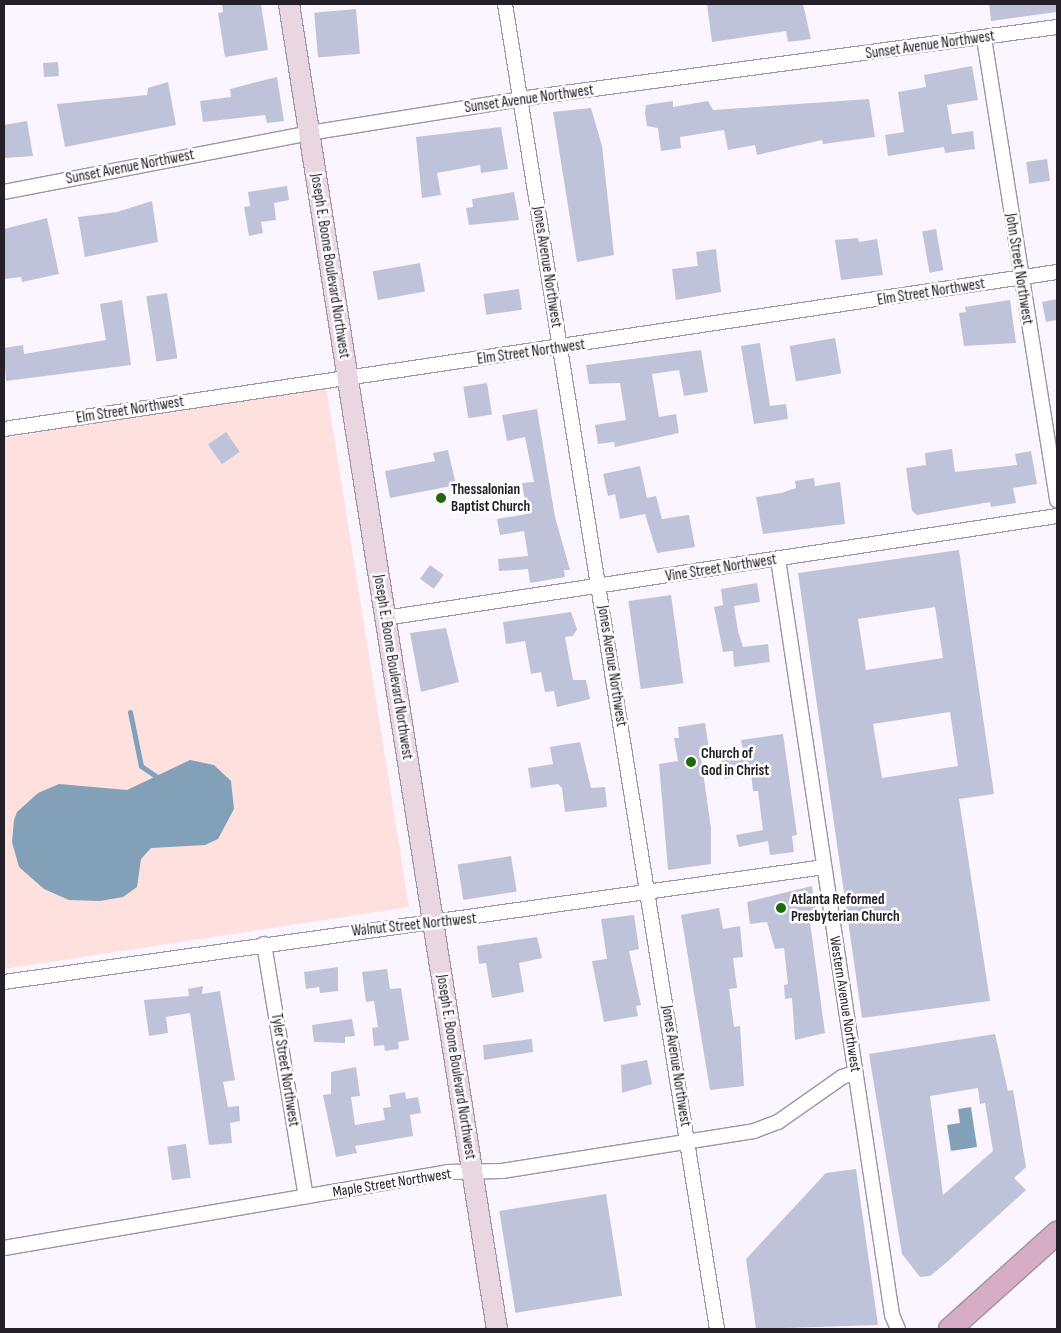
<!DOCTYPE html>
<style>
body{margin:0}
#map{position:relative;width:1061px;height:1333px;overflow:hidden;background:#faf5fe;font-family:"Sofia Sans Condensed",sans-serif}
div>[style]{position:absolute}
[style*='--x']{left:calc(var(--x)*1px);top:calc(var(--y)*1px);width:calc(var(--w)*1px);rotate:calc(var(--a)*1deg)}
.green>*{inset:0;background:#fee0df}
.water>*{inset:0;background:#82a0b8}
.stream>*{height:5px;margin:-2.5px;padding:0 2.5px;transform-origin:2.5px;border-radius:2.5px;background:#82a0b8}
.building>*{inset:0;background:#bfc3d9;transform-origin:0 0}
.roads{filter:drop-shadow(1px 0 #9f93a7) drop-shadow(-1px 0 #9f93a7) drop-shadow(0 1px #9f93a7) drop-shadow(0 -1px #9f93a7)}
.minor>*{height:14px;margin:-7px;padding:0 7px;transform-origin:7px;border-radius:7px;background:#fff}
.secondary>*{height:20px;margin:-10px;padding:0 10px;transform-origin:10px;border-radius:10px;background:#ead6e1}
.primary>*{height:22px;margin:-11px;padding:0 11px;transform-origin:11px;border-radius:11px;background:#d6adc4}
.dots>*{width:14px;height:14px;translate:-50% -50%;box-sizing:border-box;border:2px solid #fff;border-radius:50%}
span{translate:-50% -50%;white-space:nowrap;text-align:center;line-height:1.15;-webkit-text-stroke:5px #fff;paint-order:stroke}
.street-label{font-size:15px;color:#252028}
.poi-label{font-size:15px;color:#252028;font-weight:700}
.left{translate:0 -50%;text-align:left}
.frame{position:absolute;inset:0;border:5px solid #252028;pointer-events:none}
</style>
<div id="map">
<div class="green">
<i style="clip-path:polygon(326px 386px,409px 907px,4px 969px,4px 438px)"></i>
</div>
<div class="water">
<i style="clip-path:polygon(190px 760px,214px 765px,231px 781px,234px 809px,218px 839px,205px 845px,151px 848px,141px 859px,137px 887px,123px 897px,100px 901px,69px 900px,44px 889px,19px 867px,12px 842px,14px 820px,17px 812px,38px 793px,59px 784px,127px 790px)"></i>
<i style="clip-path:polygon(971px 1107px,977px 1147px,951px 1151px,947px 1125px,960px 1123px,958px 1109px)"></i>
</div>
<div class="stream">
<i style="--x:130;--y:712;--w:55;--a:78.5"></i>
<i style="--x:141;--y:766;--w:18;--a:34"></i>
</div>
<div class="building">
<i style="clip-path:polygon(222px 4px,261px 4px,268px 50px,225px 57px,218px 13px,223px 12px)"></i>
<i style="clip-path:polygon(707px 4px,803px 4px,811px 39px,788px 42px,786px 31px,712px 42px)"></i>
<i style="clip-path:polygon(989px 4px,1057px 4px,1057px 12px,991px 21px)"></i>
<i style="left:356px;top:9px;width:45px;height:42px;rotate:85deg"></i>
<i style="left:58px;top:62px;width:14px;height:15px;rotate:86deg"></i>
<i style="clip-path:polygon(972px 66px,978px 100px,947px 105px,952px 134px,973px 131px,975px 149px,945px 153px,944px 147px,888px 156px,885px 135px,904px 132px,898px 92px,926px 87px,924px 75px)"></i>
<i style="clip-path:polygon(277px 77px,284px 121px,267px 123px,265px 115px,203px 122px,200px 101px,231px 97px,230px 89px)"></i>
<i style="clip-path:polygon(168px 82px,176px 125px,65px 147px,57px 104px,147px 95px,148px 88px)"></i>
<i style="clip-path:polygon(869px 99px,875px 137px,823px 144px,822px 140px,757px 155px,755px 145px,728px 150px,724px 130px,680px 137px,681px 148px,661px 151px,658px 128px,647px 126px,645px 112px,646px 105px,673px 101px,673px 107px,708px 101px,713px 110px)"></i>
<i style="clip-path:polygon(591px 108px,602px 146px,614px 255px,577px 262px,553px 112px)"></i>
<i style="clip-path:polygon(27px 121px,33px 156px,4px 158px,4px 125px)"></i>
<i style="clip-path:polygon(501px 127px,508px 169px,481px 173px,480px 165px,437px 173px,441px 195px,422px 198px,416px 137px)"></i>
<i style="left:1047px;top:159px;width:22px;height:21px;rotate:82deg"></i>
<i style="clip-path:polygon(287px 186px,289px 200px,274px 203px,276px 220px,261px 222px,263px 233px,249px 236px,244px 207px,250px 206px,248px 192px)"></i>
<i style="clip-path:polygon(514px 192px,519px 220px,469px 225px,466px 208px,473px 207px,472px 199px)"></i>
<i style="clip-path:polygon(152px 201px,158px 242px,85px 257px,78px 217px,117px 212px)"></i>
<i style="clip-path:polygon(47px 218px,59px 274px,22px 282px,21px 277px,4px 279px,4px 229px)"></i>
<i style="left:936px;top:229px;width:42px;height:14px;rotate:80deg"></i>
<i style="clip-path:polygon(858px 238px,859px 242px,877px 239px,883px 275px,841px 280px,835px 240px)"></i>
<i style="clip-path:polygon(716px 249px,721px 292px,676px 300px,672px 269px,698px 266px,696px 252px)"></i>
<i style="left:420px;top:263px;width:29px;height:48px;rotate:80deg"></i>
<i style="left:519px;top:289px;width:21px;height:36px;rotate:82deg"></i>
<i style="left:167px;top:293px;width:66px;height:21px;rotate:81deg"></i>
<i style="clip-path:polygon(1057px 299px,1057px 320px,1046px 322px,1042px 302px)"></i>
<i style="clip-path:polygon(122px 300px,131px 365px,6px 381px,4px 348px,23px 345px,24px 354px,106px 340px,100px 304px)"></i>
<i style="clip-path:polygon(1010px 300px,1016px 343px,964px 346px,959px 313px,966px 312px,965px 307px)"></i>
<i style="left:835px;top:338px;width:36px;height:46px;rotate:80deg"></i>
<i style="clip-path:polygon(760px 343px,770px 406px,786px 404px,788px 419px,754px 424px,741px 346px)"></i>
<i style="clip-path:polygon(701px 350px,708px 392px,684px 396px,679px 370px,652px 374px,659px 417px,676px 414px,679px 433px,615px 447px,614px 442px,598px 444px,595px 425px,626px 420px,620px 383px,589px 384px,586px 365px)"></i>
<i style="left:487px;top:383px;width:32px;height:24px;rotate:81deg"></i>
<i style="clip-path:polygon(537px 409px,555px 517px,570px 570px,564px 570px,565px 577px,530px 583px,528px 569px,499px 571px,498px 559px,528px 556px,524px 531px,500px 535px,497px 519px,527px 514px,522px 483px,534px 482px,525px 437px,507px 441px,502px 415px)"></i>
<i style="left:226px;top:432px;width:24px;height:22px;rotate:55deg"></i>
<i style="clip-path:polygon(952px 449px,955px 472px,1017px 465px,1015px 454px,1031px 451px,1037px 484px,1013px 488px,1016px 503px,991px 507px,990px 502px,917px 515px,912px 511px,906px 468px,926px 465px,925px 453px)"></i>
<i style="clip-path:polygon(448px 450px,456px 485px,390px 498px,385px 471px,435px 461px,433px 453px)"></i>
<i style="clip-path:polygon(640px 466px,647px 498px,656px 496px,662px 519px,689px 515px,695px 547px,657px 553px,645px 514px,620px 519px,615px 494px,608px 496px,603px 474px)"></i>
<i style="clip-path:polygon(814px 478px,815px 486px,840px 482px,845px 524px,763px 534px,756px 497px,781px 493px,796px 488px,795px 481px)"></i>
<i style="clip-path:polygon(evenodd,959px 550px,994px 794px,959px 799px,990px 1001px,862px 1018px,798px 573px,959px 550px,935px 607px,943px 658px,866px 670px,858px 619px,935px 607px,959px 550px,950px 712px,958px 766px,882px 778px,873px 724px,950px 712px)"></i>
<i style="left:430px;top:565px;width:17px;height:17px;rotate:36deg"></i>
<i style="clip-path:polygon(757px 583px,760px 602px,734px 606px,738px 631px,743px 647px,768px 644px,770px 662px,734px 667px,733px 651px,723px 652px,714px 607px,723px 605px,721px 589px)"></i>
<i style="left:671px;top:595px;width:89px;height:43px;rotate:82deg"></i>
<i style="clip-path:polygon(571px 612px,577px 629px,573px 636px,565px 637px,573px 680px,586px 680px,590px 699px,557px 707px,554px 691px,545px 692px,541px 672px,531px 674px,525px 641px,506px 644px,503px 622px)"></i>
<i style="clip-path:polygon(446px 628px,459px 682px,421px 692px,410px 633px)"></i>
<i style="clip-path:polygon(705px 723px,709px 749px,700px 751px,711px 828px,711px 864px,668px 870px,659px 764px,678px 761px,674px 738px,679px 738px,678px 727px)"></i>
<i style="clip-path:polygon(783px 734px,797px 835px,792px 836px,794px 852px,770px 855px,768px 841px,739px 847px,736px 835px,763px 830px,758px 791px,753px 791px,751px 773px,725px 779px,720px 755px,743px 751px,741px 740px)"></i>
<i style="clip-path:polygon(580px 742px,591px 788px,605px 787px,607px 807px,565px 812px,562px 788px,558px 784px,531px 788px,528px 768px,553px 764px,550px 747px)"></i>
<i style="left:511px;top:856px;width:36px;height:54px;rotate:81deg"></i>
<i style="clip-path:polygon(812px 886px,816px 914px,809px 915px,825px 1033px,795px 1040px,792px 998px,785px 999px,784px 985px,788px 984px,784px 948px,775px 949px,767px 922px,750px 924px,747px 902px)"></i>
<i style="clip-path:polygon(719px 908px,723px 929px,740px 926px,743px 957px,733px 958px,737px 988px,729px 989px,734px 1027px,740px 1026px,744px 1086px,710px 1090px,681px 915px)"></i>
<i style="clip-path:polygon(634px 915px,639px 949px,629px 951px,641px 1005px,636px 1006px,638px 1016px,604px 1022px,592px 961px,607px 959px,601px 919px)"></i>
<i style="clip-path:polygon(537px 937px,542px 958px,519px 963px,524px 992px,492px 998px,486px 963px,479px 964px,477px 946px)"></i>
<i style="clip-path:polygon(338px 967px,338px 991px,320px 993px,319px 987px,306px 989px,304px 972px)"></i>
<i style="clip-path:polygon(387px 969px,390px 989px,401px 988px,409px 1040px,398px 1042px,399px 1049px,385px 1051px,384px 1045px,374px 1046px,372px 1028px,378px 1027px,374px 1001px,366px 1002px,362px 972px)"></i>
<i style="clip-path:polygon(203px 986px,202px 994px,220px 991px,235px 1080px,223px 1082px,228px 1107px,239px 1106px,240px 1121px,230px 1123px,232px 1143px,209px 1145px,190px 1013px,166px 1017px,168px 1033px,149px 1036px,144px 1000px,189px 996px,188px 989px)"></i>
<i style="clip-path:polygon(352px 1019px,355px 1036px,345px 1037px,345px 1043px,314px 1042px,312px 1025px)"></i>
<i style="clip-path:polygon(evenodd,995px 1034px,1008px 1091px,1013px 1090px,1026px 1167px,1014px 1178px,1026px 1190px,946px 1263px,930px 1276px,920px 1277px,902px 1254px,869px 1054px,995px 1034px,978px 1088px,980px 1104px,985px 1103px,993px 1151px,943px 1195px,930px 1096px,978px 1088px)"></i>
<i style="clip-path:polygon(532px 1039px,533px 1052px,484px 1060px,483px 1045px)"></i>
<i style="clip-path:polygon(647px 1060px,652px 1084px,622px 1093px,621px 1065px)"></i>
<i style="clip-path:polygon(356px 1067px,360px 1096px,351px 1097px,355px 1125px,385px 1120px,383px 1108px,391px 1107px,389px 1095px,405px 1092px,406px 1099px,418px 1097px,421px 1113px,410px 1115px,413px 1136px,355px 1146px,357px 1153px,336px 1157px,323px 1095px,331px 1094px,331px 1072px)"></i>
<i style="left:186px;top:1144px;width:34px;height:19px;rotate:82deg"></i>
<i style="clip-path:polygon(856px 1169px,878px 1325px,756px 1329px,746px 1259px,826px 1173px)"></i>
<i style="left:606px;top:1194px;width:103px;height:108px;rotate:81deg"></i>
</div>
<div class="roads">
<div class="minor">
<i style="--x:505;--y:4;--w:1342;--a:80.91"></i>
<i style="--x:984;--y:38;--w:468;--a:81"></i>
<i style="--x:4;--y:192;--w:311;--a:-10.9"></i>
<i style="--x:309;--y:133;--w:228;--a:-9.1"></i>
<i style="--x:534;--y:97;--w:528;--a:-7.62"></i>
<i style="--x:4;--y:429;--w:1065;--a:-8.48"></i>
<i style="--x:778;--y:559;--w:765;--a:81.42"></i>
<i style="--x:892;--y:1315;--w:15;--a:67"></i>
<i style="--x:385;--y:618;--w:680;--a:-8.63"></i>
<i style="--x:264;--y:944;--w:256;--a:80.6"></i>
<i style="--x:4;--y:982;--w:828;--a:-7.98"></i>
<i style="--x:4;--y:1248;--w:449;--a:-9.7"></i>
<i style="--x:447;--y:1172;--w:55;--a:-1"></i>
<i style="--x:502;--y:1171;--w:255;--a:-9"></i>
<i style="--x:754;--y:1131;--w:26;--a:-21"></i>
<i style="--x:778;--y:1122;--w:78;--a:-35.1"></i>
<i style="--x:842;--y:1077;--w:14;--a:-17"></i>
</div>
<div class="secondary">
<i style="--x:289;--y:4;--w:1341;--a:81.08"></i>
</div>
<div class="primary">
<i style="--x:950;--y:1329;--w:144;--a:-41.9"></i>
</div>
</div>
<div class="dots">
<i style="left:441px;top:498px;background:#1d6907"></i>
<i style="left:691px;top:762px;background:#1d6907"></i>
<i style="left:781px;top:908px;background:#1d6907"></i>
</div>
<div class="street-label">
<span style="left:930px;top:45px;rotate:-8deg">Sunset Avenue Northwest</span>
<span style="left:529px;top:99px;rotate:-8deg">Sunset Avenue Northwest</span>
<span style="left:130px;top:167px;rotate:-11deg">Sunset Avenue Northwest</span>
<span style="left:330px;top:266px;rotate:81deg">Joseph E. Boone Boulevard Northwest</span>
<span style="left:547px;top:267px;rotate:81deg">Jones Avenue Northwest</span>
<span style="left:1019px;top:269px;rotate:81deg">John Street Northwest</span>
<span style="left:931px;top:292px;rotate:-9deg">Elm Street Northwest</span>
<span style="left:531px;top:352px;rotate:-8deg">Elm Street Northwest</span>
<span style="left:130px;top:410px;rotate:-9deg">Elm Street Northwest</span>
<span style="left:721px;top:568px;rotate:-9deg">Vine Street Northwest</span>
<span style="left:612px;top:666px;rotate:81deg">Jones Avenue Northwest</span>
<span style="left:393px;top:667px;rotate:81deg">Joseph E. Boone Boulevard Northwest</span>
<span style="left:414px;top:925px;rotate:-6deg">Walnut Street Northwest</span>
<span style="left:845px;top:1004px;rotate:81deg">Western Avenue Northwest</span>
<span style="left:676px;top:1066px;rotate:81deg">Jones Avenue Northwest</span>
<span style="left:456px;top:1067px;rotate:81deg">Joseph E. Boone Boulevard Northwest</span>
<span style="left:285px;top:1070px;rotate:81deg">Tyler Street Northwest</span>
<span style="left:392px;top:1183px;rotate:-9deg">Maple Street Northwest</span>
</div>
<div class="poi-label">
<span class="left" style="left:451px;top:498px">Thessalonian<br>Baptist Church</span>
<span class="left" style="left:701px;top:762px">Church of<br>God in Christ</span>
<span class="left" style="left:791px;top:908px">Atlanta Reformed<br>Presbyterian Church</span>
</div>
<div class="frame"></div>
</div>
